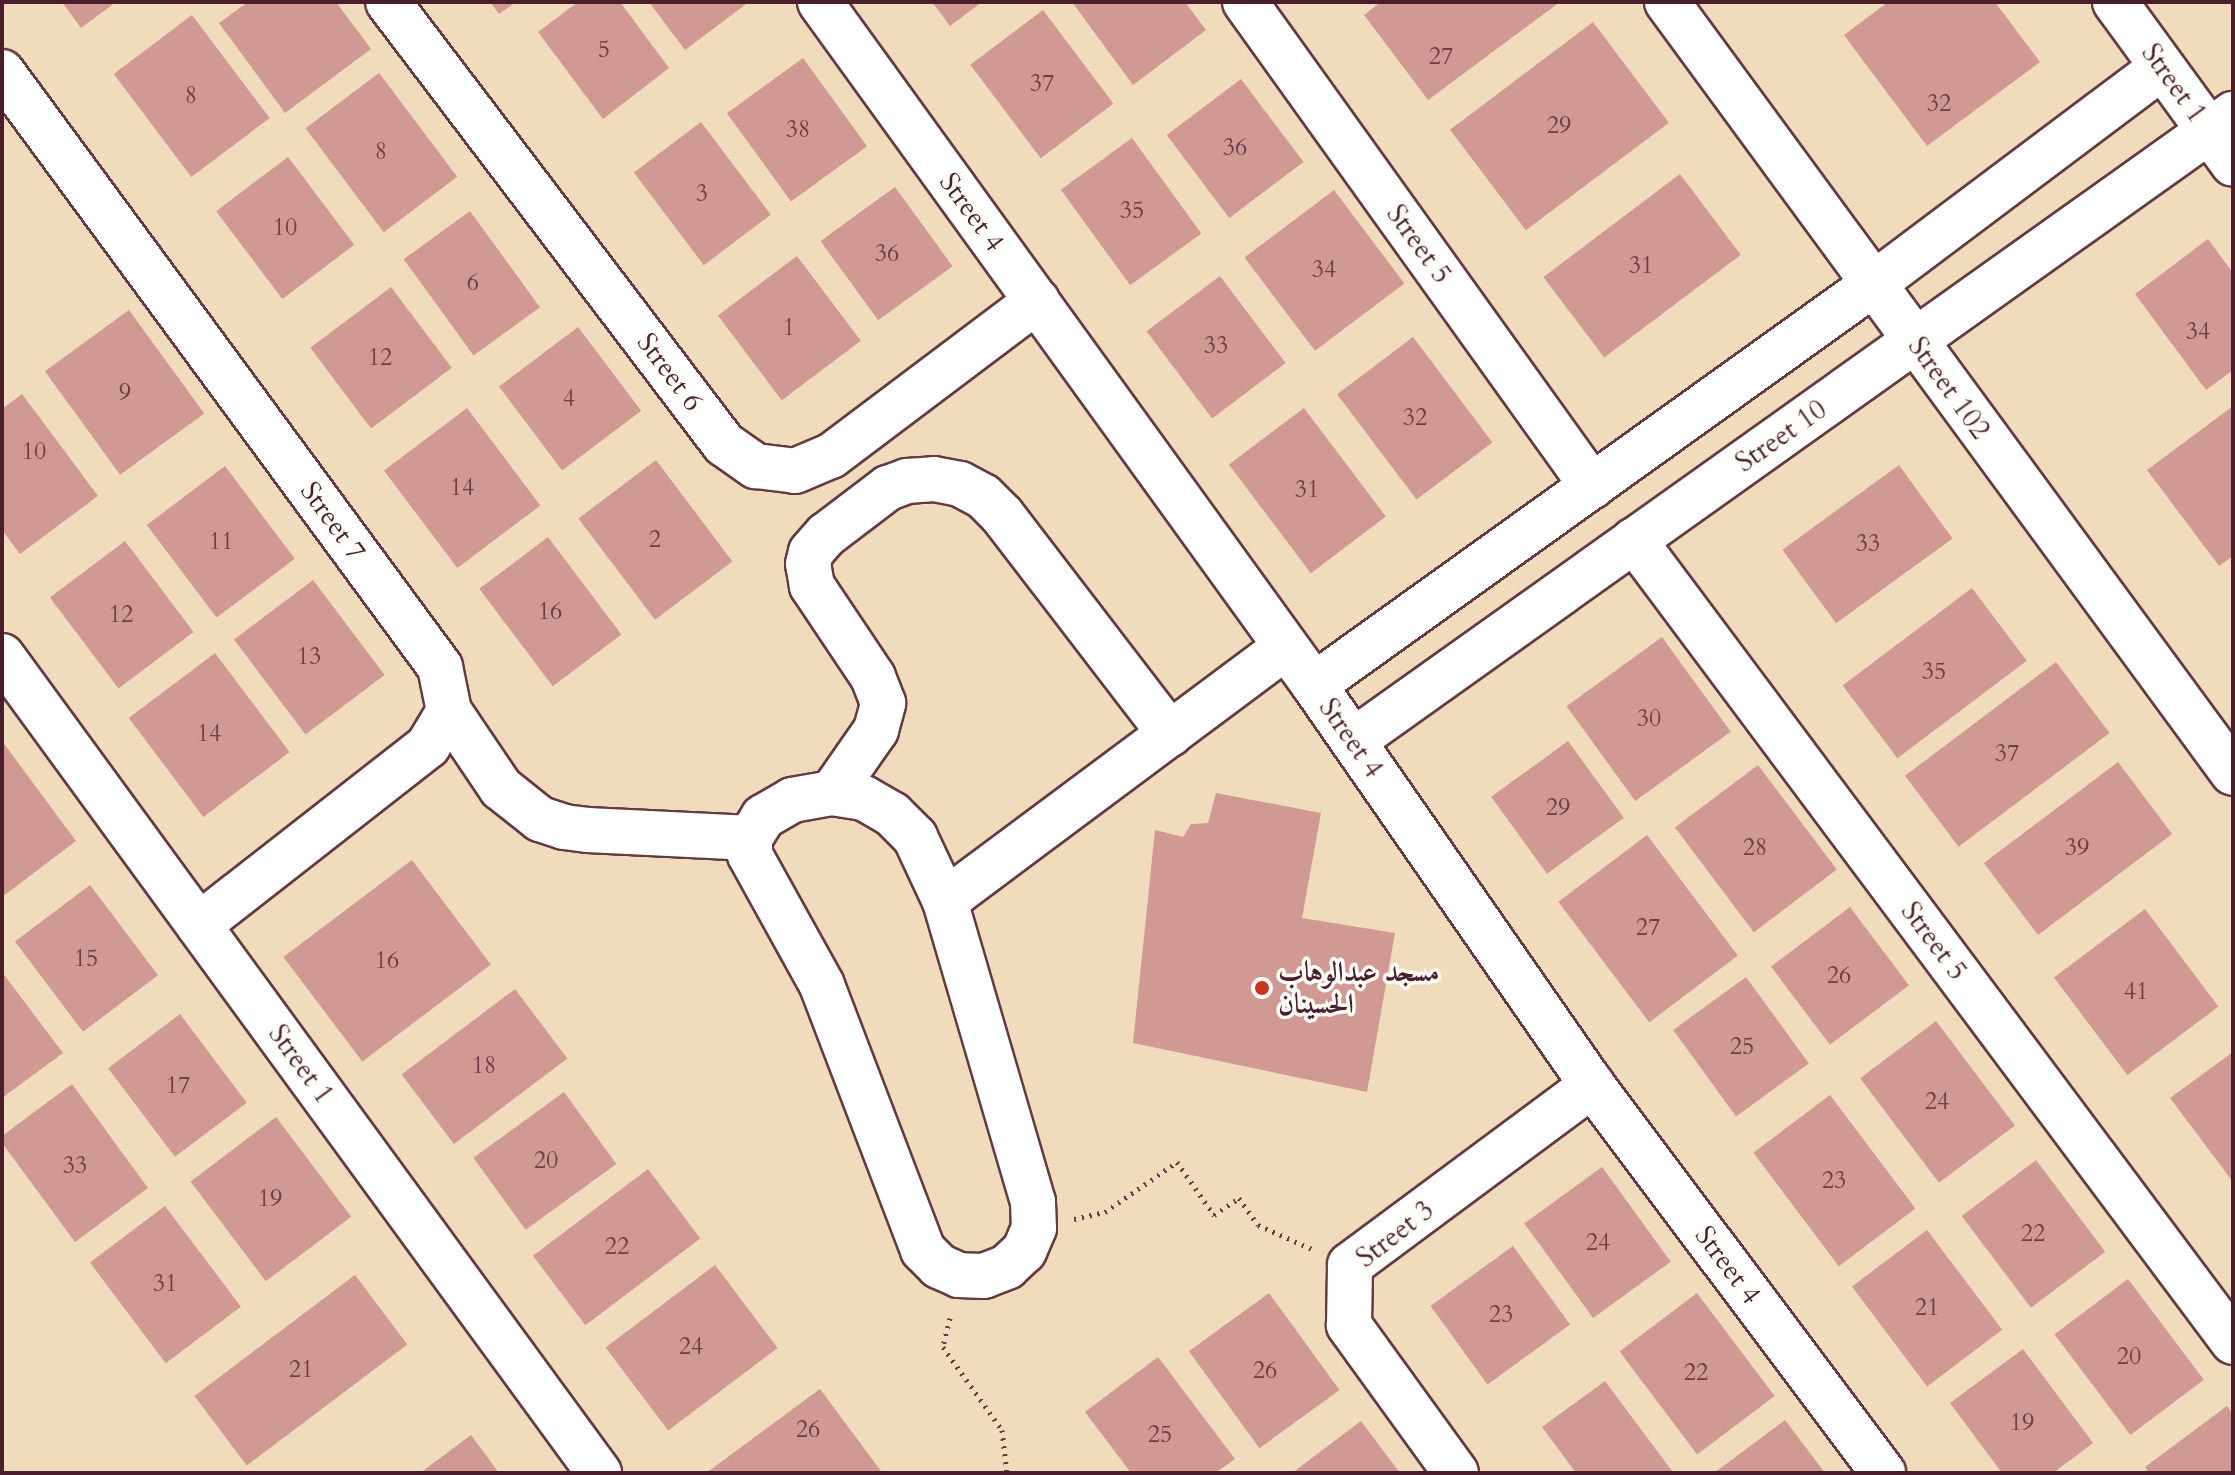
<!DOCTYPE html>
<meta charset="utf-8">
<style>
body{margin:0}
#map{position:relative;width:2235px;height:1475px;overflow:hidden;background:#f0dcbc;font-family:Cardo,Amiri,serif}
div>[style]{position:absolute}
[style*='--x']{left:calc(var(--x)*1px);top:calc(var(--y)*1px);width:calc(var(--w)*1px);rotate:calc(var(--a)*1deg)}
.building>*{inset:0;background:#d19993;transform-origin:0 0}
.path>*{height:5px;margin-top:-2.5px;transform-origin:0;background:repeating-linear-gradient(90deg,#633b41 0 2px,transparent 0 8px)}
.roads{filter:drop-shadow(2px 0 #633b41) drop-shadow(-2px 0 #633b41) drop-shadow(0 2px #633b41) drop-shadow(0 -2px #633b41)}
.minor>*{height:44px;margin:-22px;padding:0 22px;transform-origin:22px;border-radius:22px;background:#fff}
.dots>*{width:22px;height:22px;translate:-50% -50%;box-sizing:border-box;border:4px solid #fdfcf7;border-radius:50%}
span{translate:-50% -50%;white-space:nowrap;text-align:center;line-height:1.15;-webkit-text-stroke:7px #fdfcf7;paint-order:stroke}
.number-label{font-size:24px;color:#6c3e45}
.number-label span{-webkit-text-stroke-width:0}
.street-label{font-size:28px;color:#4a1f2b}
.poi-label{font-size:28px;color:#4a1f2b;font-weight:700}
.left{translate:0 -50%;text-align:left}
.frame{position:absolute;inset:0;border:4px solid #4a1f2b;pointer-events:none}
</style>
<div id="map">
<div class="building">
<i style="clip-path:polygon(62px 2px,116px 2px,81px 28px)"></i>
<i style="clip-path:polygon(248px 2px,336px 2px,371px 49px,285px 113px,219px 23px)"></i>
<i style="clip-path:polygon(490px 2px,516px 2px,499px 14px)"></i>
<i style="clip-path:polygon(578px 2px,620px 2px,669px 68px,603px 119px,538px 32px)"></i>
<i style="clip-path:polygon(649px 2px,749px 2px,685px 50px)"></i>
<i style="clip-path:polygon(932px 2px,982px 2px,950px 26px)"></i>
<i style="clip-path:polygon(1072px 2px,1185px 2px,1206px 30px,1133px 85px)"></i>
<i style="clip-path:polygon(1381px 2px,1560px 2px,1428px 100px,1364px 15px)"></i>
<i style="clip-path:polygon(1888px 2px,1995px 2px,2040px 62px,1927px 146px,1844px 35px)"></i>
<i style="left:1043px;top:10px;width:117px;height:91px;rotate:53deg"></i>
<i style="left:192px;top:15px;width:129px;height:98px;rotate:53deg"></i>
<i style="left:1593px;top:22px;width:126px;height:179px;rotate:53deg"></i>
<i style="left:803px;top:58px;width:109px;height:94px;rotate:54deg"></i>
<i style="left:379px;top:73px;width:130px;height:92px;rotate:53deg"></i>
<i style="left:1241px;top:79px;width:104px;height:93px;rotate:53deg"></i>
<i style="left:701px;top:122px;width:116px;height:84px;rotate:53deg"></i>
<i style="left:1132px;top:138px;width:118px;height:88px;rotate:54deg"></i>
<i style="left:288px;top:157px;width:110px;height:90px;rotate:53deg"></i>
<i style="left:1680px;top:174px;width:101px;height:171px;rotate:53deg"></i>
<i style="left:895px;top:187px;width:98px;height:92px;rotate:54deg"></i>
<i style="left:1334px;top:190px;width:117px;height:112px;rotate:53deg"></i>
<i style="left:470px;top:211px;width:119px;height:82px;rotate:54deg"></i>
<i style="clip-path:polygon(2208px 239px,2233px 273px,2233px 370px,2206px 390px,2135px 294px)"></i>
<i style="left:797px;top:256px;width:106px;height:99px;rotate:53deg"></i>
<i style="left:1220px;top:276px;width:109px;height:92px;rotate:53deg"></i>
<i style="left:391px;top:287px;width:101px;height:101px;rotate:53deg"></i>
<i style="left:129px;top:310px;width:128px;height:104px;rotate:54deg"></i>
<i style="left:578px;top:327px;width:105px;height:99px;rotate:53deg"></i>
<i style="left:1413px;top:337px;width:132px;height:95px;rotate:53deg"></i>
<i style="clip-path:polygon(22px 394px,98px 496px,20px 554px,2px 530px,2px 409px)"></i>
<i style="clip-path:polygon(2233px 406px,2233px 556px,2219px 566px,2147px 470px)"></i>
<i style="left:467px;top:408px;width:122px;height:104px;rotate:53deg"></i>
<i style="left:1304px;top:408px;width:136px;height:94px;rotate:53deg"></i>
<i style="left:656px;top:460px;width:127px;height:97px;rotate:53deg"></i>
<i style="left:1899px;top:465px;width:91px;height:144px;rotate:54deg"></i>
<i style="left:225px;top:466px;width:116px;height:98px;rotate:53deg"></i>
<i style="left:548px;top:537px;width:122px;height:86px;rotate:53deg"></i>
<i style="left:125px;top:541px;width:114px;height:94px;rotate:53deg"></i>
<i style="left:313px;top:580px;width:119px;height:99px;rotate:53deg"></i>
<i style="left:1972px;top:588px;width:91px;height:162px;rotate:53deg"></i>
<i style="left:1662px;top:637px;width:117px;height:118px;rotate:54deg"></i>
<i style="left:215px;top:653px;width:124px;height:108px;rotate:53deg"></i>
<i style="left:2056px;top:662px;width:89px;height:189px;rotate:53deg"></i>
<i style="clip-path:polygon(2px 741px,76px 841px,2px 897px)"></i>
<i style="left:1568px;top:741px;width:95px;height:95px;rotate:54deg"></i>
<i style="left:2118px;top:762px;width:90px;height:168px;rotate:53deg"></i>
<i style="left:1758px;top:765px;width:131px;height:104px;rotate:53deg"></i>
<i style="clip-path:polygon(1216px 793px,1321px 813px,1302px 918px,1395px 933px,1367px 1092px,1133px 1043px,1155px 830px,1183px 837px,1191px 824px,1208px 823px)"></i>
<i style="left:1647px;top:835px;width:151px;height:111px;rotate:53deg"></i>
<i style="left:412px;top:860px;width:131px;height:161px;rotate:53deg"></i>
<i style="left:90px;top:885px;width:113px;height:94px;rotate:53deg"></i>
<i style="left:1850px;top:907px;width:98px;height:99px;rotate:53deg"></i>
<i style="left:2145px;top:909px;width:122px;height:114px;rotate:53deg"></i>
<i style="clip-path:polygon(2px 972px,63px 1053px,2px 1098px)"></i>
<i style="left:1746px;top:977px;width:107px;height:90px;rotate:54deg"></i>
<i style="left:515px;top:989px;width:87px;height:142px;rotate:53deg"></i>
<i style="left:180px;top:1014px;width:111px;height:90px;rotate:53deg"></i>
<i style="left:1936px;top:1021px;width:131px;height:95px;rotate:53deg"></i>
<i style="clip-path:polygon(2233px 1052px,2233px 1182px,2170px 1098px)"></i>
<i style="clip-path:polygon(72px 1084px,148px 1188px,75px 1242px,2px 1143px,2px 1136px)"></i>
<i style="left:564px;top:1092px;width:89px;height:112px;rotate:54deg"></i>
<i style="left:1830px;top:1095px;width:142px;height:96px;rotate:53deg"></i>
<i style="left:276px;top:1117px;width:125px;height:107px;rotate:53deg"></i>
<i style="left:2036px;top:1160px;width:115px;height:93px;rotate:53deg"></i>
<i style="left:1602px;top:1167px;width:117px;height:96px;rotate:54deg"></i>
<i style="left:648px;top:1169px;width:87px;height:144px;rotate:53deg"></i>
<i style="left:165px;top:1206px;width:126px;height:94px;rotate:53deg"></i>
<i style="left:1927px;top:1230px;width:125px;height:94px;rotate:53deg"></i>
<i style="left:1513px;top:1246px;width:97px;height:102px;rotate:54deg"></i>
<i style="left:715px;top:1265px;width:104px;height:137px;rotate:53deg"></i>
<i style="left:355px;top:1275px;width:87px;height:201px;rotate:53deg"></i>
<i style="left:2128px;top:1279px;width:126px;height:92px;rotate:53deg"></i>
<i style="left:1269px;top:1293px;width:120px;height:99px;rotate:54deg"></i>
<i style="left:1697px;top:1293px;width:129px;height:97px;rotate:53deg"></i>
<i style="clip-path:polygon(2023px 1349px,2093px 1443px,2053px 1473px,2002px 1473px,1950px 1403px)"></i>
<i style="clip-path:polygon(1158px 1357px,1235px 1459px,1215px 1473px,1131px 1473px,1085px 1412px)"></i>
<i style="clip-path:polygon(1605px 1381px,1672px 1471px,1669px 1473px,1576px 1473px,1542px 1427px)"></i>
<i style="clip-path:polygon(820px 1389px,881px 1471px,877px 1473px,706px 1473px)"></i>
<i style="clip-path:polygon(2227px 1406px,2233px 1414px,2233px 1473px,2149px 1473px,2145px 1467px)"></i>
<i style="clip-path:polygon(1785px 1420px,1825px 1473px,1714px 1473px)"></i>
<i style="clip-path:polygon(1361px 1421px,1400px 1473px,1292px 1473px)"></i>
<i style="clip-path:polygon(471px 1435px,499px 1473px,420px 1473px)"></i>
</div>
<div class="path">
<i style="--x:1074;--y:1219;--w:32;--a:-13"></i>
<i style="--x:1105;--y:1212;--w:88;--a:-34.8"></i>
<i style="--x:1177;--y:1162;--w:65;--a:55.1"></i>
<i style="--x:1214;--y:1215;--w:30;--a:-34"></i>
<i style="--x:1239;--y:1198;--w:33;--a:55"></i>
<i style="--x:1258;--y:1225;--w:59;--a:24"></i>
<i style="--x:950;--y:1318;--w:30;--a:104"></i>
<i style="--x:943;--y:1347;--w:102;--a:54.6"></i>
<i style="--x:1002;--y:1430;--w:43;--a:83.4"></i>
</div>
<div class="roads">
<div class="minor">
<i style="--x:388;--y:2;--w:555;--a:52.76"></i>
<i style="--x:724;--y:444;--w:39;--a:35"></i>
<i style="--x:756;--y:466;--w:39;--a:7"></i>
<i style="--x:795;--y:471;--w:39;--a:-23"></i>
<i style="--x:831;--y:456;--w:258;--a:-37"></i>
<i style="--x:820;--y:2;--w:843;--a:54.12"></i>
<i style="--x:1314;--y:685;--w:487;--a:55.2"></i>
<i style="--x:1592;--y:1085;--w:485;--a:53.1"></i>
<i style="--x:1245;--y:2;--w:596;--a:54.36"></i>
<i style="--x:1667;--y:2;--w:956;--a:53.72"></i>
<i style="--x:2115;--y:2;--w:200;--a:53.9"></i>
<i style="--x:2;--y:72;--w:739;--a:53.64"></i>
<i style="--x:440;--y:667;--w:45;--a:78.4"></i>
<i style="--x:449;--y:711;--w:41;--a:121"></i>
<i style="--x:428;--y:746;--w:291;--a:142"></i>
<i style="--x:1634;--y:540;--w:1001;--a:53.24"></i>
<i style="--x:2;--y:656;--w:1012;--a:53.84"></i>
<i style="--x:1314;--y:685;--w:687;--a:-35.63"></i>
<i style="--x:1872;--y:285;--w:361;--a:-36.9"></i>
<i style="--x:449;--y:711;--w:93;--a:56"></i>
<i style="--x:501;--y:788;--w:50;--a:38.5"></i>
<i style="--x:540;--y:819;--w:25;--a:18"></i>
<i style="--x:564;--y:827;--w:25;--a:7"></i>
<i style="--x:589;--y:830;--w:161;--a:2.8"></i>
<i style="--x:1353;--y:741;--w:1081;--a:-35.47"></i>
<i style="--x:832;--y:793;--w:32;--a:9"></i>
<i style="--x:864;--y:798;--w:32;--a:30"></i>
<i style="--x:892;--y:814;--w:33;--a:45"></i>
<i style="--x:915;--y:837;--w:71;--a:64.9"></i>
<i style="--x:945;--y:901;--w:314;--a:73.7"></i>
<i style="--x:1033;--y:1202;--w:26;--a:88"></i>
<i style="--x:1034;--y:1228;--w:25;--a:113"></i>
<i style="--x:1024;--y:1251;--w:23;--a:137"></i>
<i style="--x:1007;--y:1267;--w:25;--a:159"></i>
<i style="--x:984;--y:1276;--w:25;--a:-178"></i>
<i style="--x:959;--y:1275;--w:22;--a:-156"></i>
<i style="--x:939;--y:1266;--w:23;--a:-135"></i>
<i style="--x:923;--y:1250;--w:284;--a:-110.9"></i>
<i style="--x:822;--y:985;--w:149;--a:-119"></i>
<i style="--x:750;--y:855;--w:17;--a:-90"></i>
<i style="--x:750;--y:838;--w:25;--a:-58"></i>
<i style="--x:763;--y:817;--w:34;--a:-30"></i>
<i style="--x:792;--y:800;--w:41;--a:-9.9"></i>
<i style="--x:832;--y:793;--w:77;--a:-55.1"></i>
<i style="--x:876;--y:730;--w:28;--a:-75"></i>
<i style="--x:883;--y:703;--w:28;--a:-111"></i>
<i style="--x:873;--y:677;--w:110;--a:-123.8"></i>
<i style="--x:812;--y:586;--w:22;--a:-100"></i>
<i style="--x:808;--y:564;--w:12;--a:-76"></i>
<i style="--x:811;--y:552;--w:23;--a:-49"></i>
<i style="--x:826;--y:535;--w:78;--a:-37.2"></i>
<i style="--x:888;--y:488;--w:20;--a:-20"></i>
<i style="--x:907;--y:481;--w:27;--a:-4"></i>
<i style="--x:934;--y:479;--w:26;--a:11"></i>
<i style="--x:960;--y:484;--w:26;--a:28"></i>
<i style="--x:983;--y:496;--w:27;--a:45"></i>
<i style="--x:1002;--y:515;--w:276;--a:52.5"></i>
<i style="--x:945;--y:901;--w:425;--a:-36.7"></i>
<i style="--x:1456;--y:1473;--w:183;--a:-125.9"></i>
<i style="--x:1349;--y:1325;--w:60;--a:-89"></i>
<i style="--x:1350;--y:1265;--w:302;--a:-36.6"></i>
</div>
</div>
<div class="dots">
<i style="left:1262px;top:988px;background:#c8321e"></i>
</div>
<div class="number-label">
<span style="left:604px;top:50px">5</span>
<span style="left:1441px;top:57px">27</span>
<span style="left:1042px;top:84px">37</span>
<span style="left:191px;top:96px">8</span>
<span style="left:1939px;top:104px">32</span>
<span style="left:1559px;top:126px">29</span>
<span style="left:798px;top:130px">38</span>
<span style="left:1235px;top:148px">36</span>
<span style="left:381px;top:152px">8</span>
<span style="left:702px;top:194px">3</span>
<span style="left:1132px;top:211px">35</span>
<span style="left:285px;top:228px">10</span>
<span style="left:887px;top:254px">36</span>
<span style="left:1641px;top:266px">31</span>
<span style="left:1324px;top:270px">34</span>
<span style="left:473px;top:283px">6</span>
<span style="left:789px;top:328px">1</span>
<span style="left:2198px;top:332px">34</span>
<span style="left:1216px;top:346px">33</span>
<span style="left:380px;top:358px">12</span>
<span style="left:125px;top:393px">9</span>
<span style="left:569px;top:399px">4</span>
<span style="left:1415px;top:418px">32</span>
<span style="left:34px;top:452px">10</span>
<span style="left:462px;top:488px">14</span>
<span style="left:1307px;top:490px">31</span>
<span style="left:655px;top:540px">2</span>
<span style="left:221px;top:542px">11</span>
<span style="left:1868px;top:544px">33</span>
<span style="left:550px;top:612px">16</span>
<span style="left:121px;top:615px">12</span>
<span style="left:309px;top:657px">13</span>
<span style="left:1934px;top:672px">35</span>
<span style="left:1649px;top:719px">30</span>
<span style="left:209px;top:734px">14</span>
<span style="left:2007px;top:754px">37</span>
<span style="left:1558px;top:808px">29</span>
<span style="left:1755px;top:848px">28</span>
<span style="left:2077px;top:848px">39</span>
<span style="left:1648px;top:928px">27</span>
<span style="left:86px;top:959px">15</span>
<span style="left:387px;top:961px">16</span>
<span style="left:1839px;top:976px">26</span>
<span style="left:2136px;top:992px">41</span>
<span style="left:1742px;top:1047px">25</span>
<span style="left:484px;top:1066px">18</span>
<span style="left:178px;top:1086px">17</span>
<span style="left:1937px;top:1102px">24</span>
<span style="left:546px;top:1161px">20</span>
<span style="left:75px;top:1166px">33</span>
<span style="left:1834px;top:1181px">23</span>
<span style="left:270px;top:1199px">19</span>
<span style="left:2033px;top:1234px">22</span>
<span style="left:1598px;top:1243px">24</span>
<span style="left:617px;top:1247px">22</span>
<span style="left:165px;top:1284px">31</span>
<span style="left:1927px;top:1308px">21</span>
<span style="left:1501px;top:1315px">23</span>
<span style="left:691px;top:1347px">24</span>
<span style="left:2129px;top:1357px">20</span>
<span style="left:301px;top:1370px">21</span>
<span style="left:1265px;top:1371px">26</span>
<span style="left:1696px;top:1373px">22</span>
<span style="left:2022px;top:1423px">19</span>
<span style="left:808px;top:1430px">26</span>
<span style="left:1160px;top:1435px">25</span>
</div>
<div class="street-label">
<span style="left:2174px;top:83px;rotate:54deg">Street 1</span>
<span style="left:972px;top:212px;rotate:54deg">Street 4</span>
<span style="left:1419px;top:244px;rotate:54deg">Street 5</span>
<span style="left:670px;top:372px;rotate:53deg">Street 6</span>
<span style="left:1949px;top:388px;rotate:54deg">Street 102</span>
<span style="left:1781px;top:436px;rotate:-35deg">Street 10</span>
<span style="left:333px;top:521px;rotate:54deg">Street 7</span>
<span style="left:1351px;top:738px;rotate:55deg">Street 4</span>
<span style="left:1934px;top:941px;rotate:53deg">Street 5</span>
<span style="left:301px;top:1064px;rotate:54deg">Street 1</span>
<span style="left:1395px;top:1234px;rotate:-38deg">Street 3</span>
<span style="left:1728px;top:1265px;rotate:53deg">Street 4</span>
</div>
<div class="poi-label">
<span class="left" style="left:1278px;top:988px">مسجد عبدالوهاب<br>الحسينان</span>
</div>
<div class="frame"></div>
</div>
